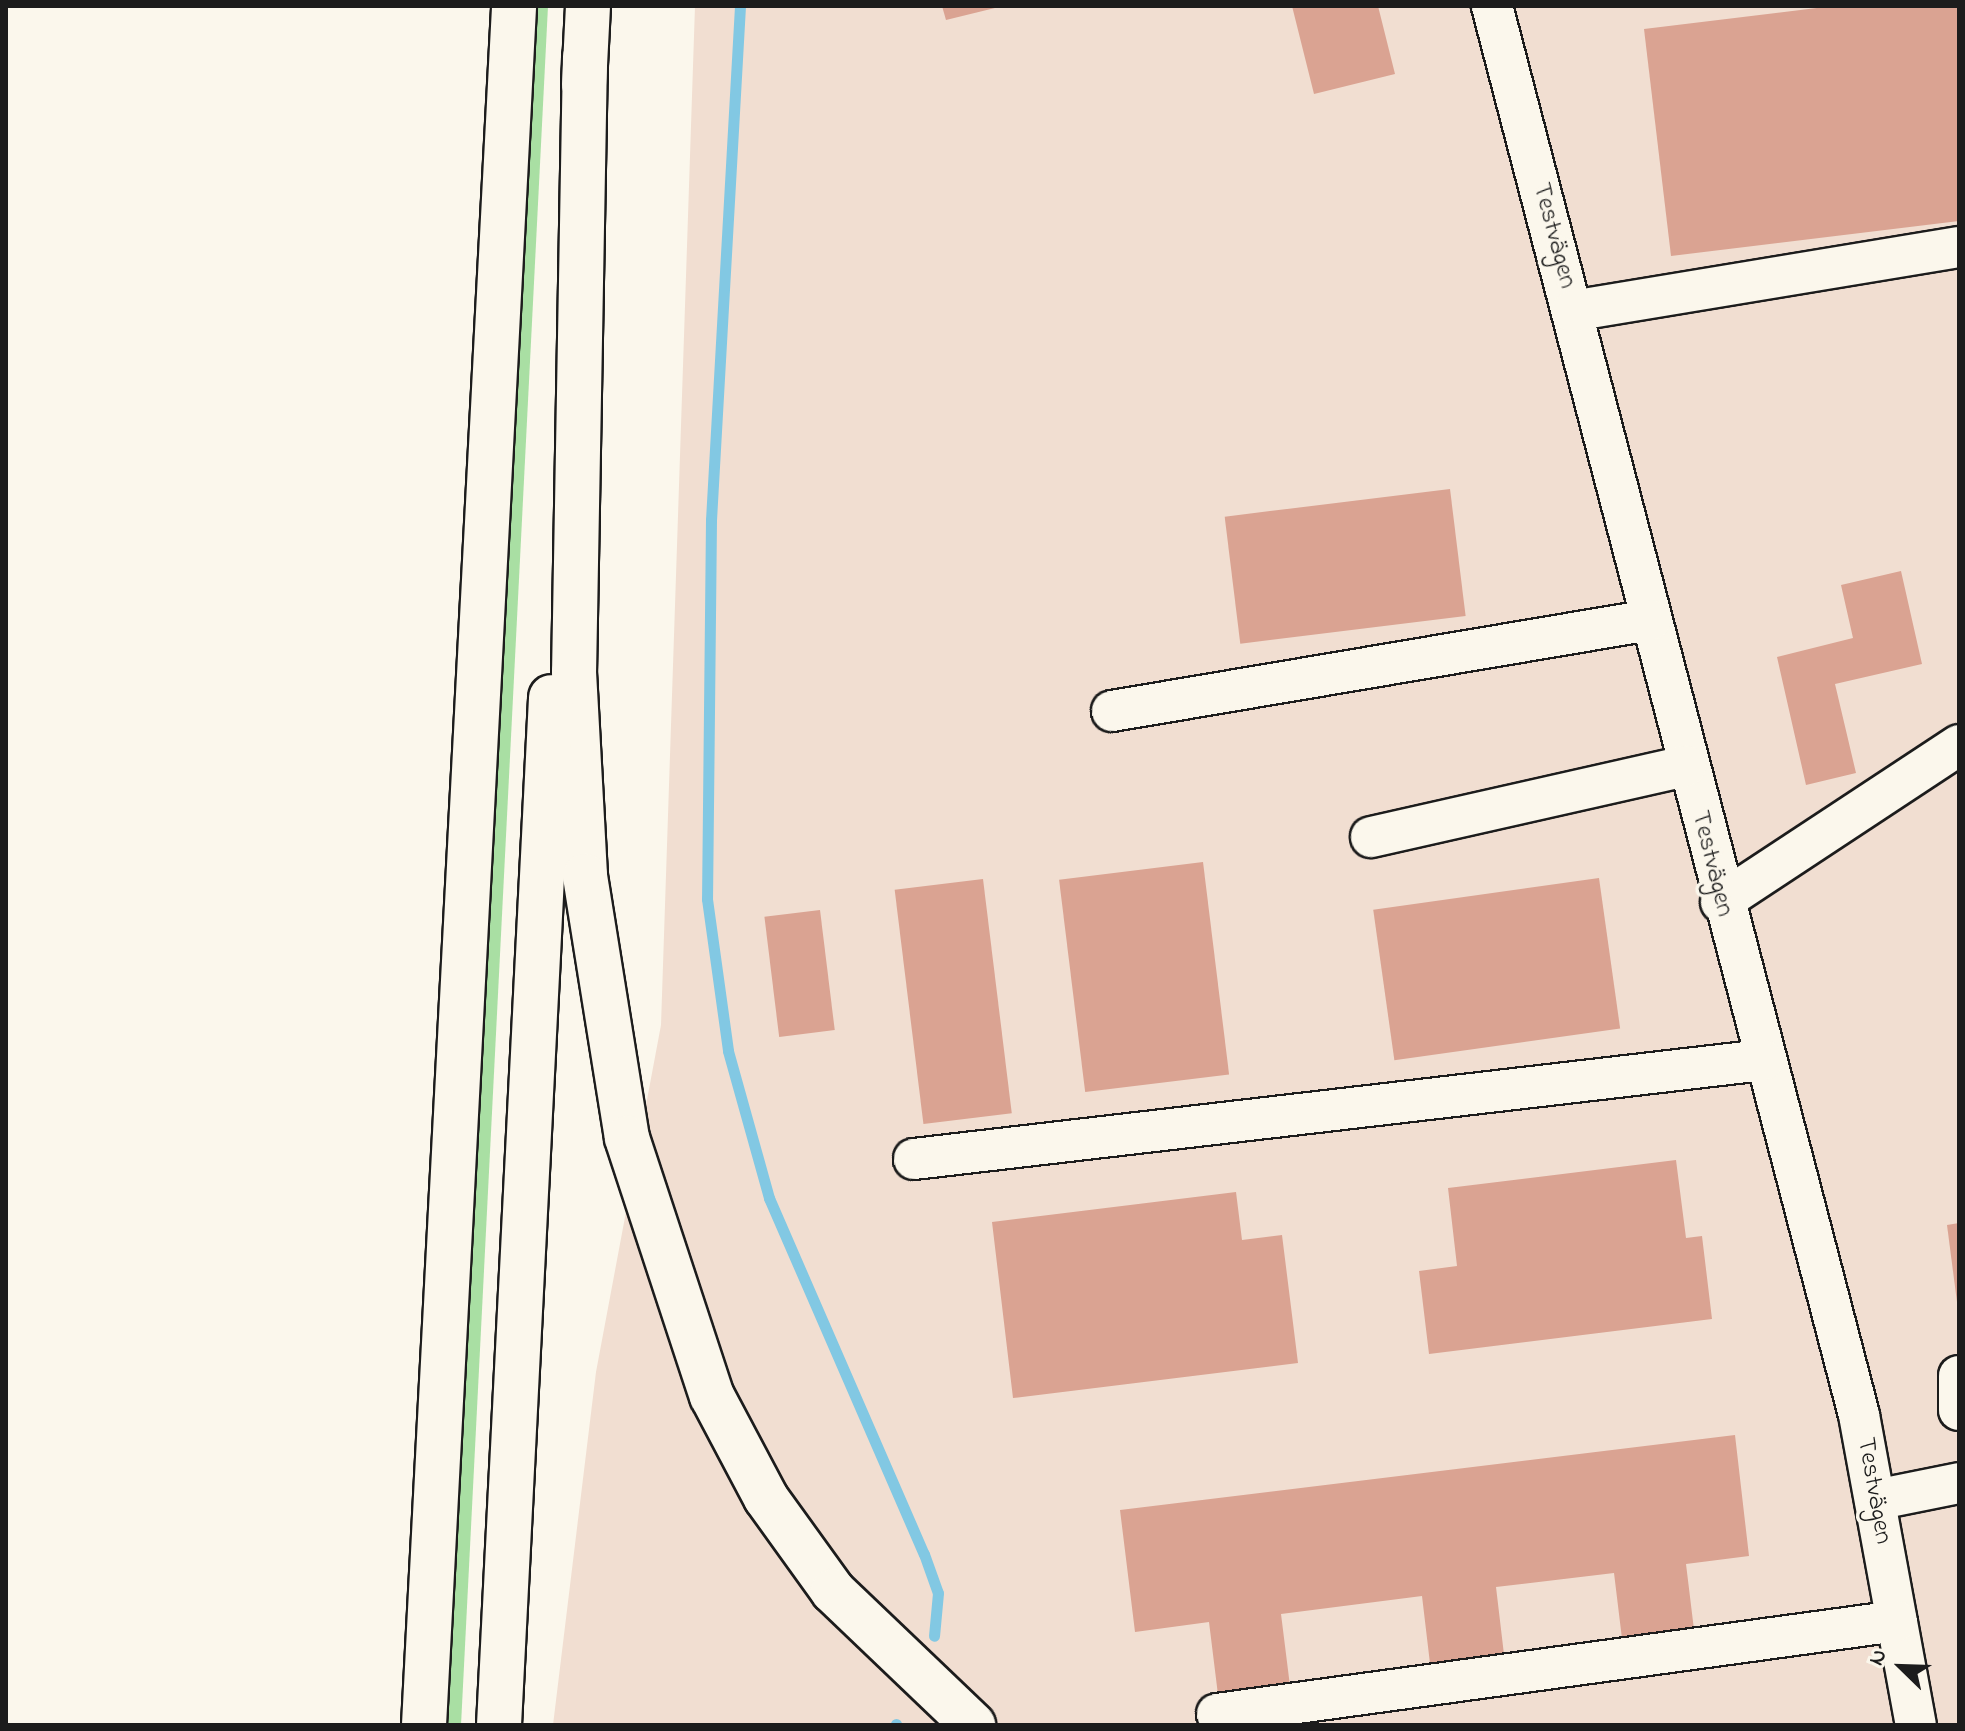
<!DOCTYPE html>
<meta charset="utf-8">
<style>
body{margin:0}
#map{position:relative;width:1965px;height:1731px;overflow:hidden;background:#fbf7ec;font-family:"Indie Flower",sans-serif}
div>[style]{position:absolute}
[style*='--x']{left:calc(var(--x)*1px);top:calc(var(--y)*1px);width:calc(var(--w)*1px);rotate:calc(var(--a)*1deg)}
.built>*{inset:0;background:#f1ded1}
.green>*{inset:0;background:#a9dfa3}
.stream>*{height:11px;margin:-5.5px;padding:0 5.5px;transform-origin:5.5px;border-radius:5.5px;background:#82c8e3}
.building>*{inset:0;background:#daa392;transform-origin:0 0}
.roads{filter:drop-shadow(2px 0 #1c1c1c) drop-shadow(-2px 0 #1c1c1c) drop-shadow(0 2px #1c1c1c) drop-shadow(0 -2px #1c1c1c)}
.minor>*{height:40px;margin:-20px;padding:0 20px;transform-origin:20px;border-radius:20px;background:#fbf7ec}
.highway>*{height:44px;margin:-22px;padding:0 22px;transform-origin:22px;border-radius:22px;background:#fbf7ec}
span{translate:-50% -50%;white-space:nowrap;text-align:center;line-height:1.15;-webkit-text-stroke:7px #fbf7ec;paint-order:stroke}
.street-label{font-size:26px;color:#1c1c1c}
.frame{position:absolute;inset:0;border:8px solid #1c1c1c;pointer-events:none}
.north{position:absolute;left:1861px;top:1627px;width:80px;height:80px;-webkit-text-stroke:6px #fbf7ec;paint-order:stroke;rotate:293deg;font-size:22px;font-weight:700;line-height:32px;text-align:center;color:#1c1c1c}
.north::after{content:'';display:block;margin:auto;width:28px;height:36px;background:#1c1c1c;clip-path:polygon(50% 0,100% 100%,50% 72%,0 100%)}
</style>
<div id="map">
<div class="built">
<i style="clip-path:polygon(695px 6px,1959px 6px,1959px 1725px,553px 1725px,596px 1372px,661px 1025px)"></i>
</div>
<div class="green">
<i style="clip-path:polygon(527px 6px,548px 6px,461px 1725px,436px 1725px)"></i>
</div>
<div class="stream">
<i style="--x:740;--y:6;--w:515;--a:93.23"></i>
<i style="--x:711;--y:520;--w:379;--a:90.6"></i>
<i style="--x:707;--y:899;--w:153;--a:82.1"></i>
<i style="--x:728;--y:1051;--w:153;--a:74.4"></i>
<i style="--x:769;--y:1198;--w:388;--a:66.5"></i>
<i style="--x:924;--y:1554;--w:41;--a:70.3"></i>
<i style="--x:938;--y:1593;--w:43;--a:95.3"></i>
<i style="--x:896;--y:1725;--w:1;--a:-90"></i>
</div>
<div class="building">
<i style="clip-path:polygon(942px 6px,998px 6px,999px 7px,946px 20px)"></i>
<i style="clip-path:polygon(1292px 6px,1378px 6px,1395px 74px,1314px 94px)"></i>
<i style="clip-path:polygon(1833px 6px,1959px 6px,1959px 221px,1671px 256px,1644px 29px)"></i>
<i style="left:1450px;top:489px;width:128px;height:227px;rotate:83deg"></i>
<i style="clip-path:polygon(1901px 571px,1922px 664px,1835px 684px,1856px 773px,1806px 785px,1777px 657px,1853px 638px,1841px 585px)"></i>
<i style="left:1203px;top:862px;width:214px;height:145px;rotate:83deg"></i>
<i style="left:1599px;top:878px;width:152px;height:228px;rotate:82deg"></i>
<i style="left:983px;top:879px;width:236px;height:89px;rotate:83deg"></i>
<i style="left:820px;top:910px;width:121px;height:56px;rotate:83deg"></i>
<i style="clip-path:polygon(1676px 1160px,1686px 1238px,1702px 1236px,1712px 1319px,1429px 1354px,1419px 1271px,1457px 1266px,1448px 1188px)"></i>
<i style="clip-path:polygon(1236px 1192px,1242px 1240px,1282px 1235px,1298px 1363px,1013px 1398px,992px 1222px)"></i>
<i style="clip-path:polygon(1959px 1223px,1959px 1302px,1957px 1302px,1947px 1225px)"></i>
<i style="clip-path:polygon(1735px 1435px,1749px 1556px,1686px 1564px,1695px 1638px,1623px 1647px,1614px 1573px,1496px 1587px,1505px 1663px,1431px 1672px,1422px 1596px,1281px 1614px,1291px 1694px,1219px 1703px,1209px 1622px,1135px 1632px,1120px 1510px)"></i>
</div>
<div class="roads">
<div class="minor">
<i style="--x:1492;--y:6;--w:1456;--a:75.4"></i>
<i style="--x:1859;--y:1415;--w:315;--a:79.6"></i>
<i style="--x:1572;--y:311;--w:392;--a:-9.4"></i>
<i style="--x:1112;--y:711;--w:546;--a:-9.6"></i>
<i style="--x:1371;--y:837;--w:323;--a:-12.7"></i>
<i style="--x:1721;--y:902;--w:285;--a:-33.4"></i>
<i style="--x:914;--y:1159;--w:855;--a:-6.65"></i>
<i style="--x:1959;--y:1376;--w:34;--a:90"></i>
<i style="--x:1875;--y:1500;--w:86;--a:-11.4"></i>
<i style="--x:1217;--y:1714;--w:686;--a:-7.79"></i>
</div>
<div class="highway">
<i style="--x:585;--y:57;--w:615;--a:91.02"></i>
<i style="--x:574;--y:672;--w:204;--a:86.9"></i>
<i style="--x:585;--y:876;--w:265;--a:80.9"></i>
<i style="--x:627;--y:1138;--w:272;--a:71.8"></i>
<i style="--x:712;--y:1396;--w:115;--a:62.1"></i>
<i style="--x:766;--y:1498;--w:115;--a:54.2"></i>
<i style="--x:833;--y:1591;--w:194;--a:43.7"></i>
<i style="--x:584;--y:85;--w:79;--a:-87.1"></i>
<i style="--x:424;--y:1725;--w:1721;--a:-87"></i>
<i style="--x:499;--y:1725;--w:1029;--a:-87.1"></i>
</div>
</div>
<div class="street-label">
<span style="left:1553px;top:236px;rotate:75deg">Testvägen</span>
<span style="left:1711px;top:864px;rotate:76deg">Testvägen</span>
<span style="left:1873px;top:1491px;rotate:80deg">Testvägen</span>
</div>
<div class="frame"></div>
<div class="north">N</div>
</div>
